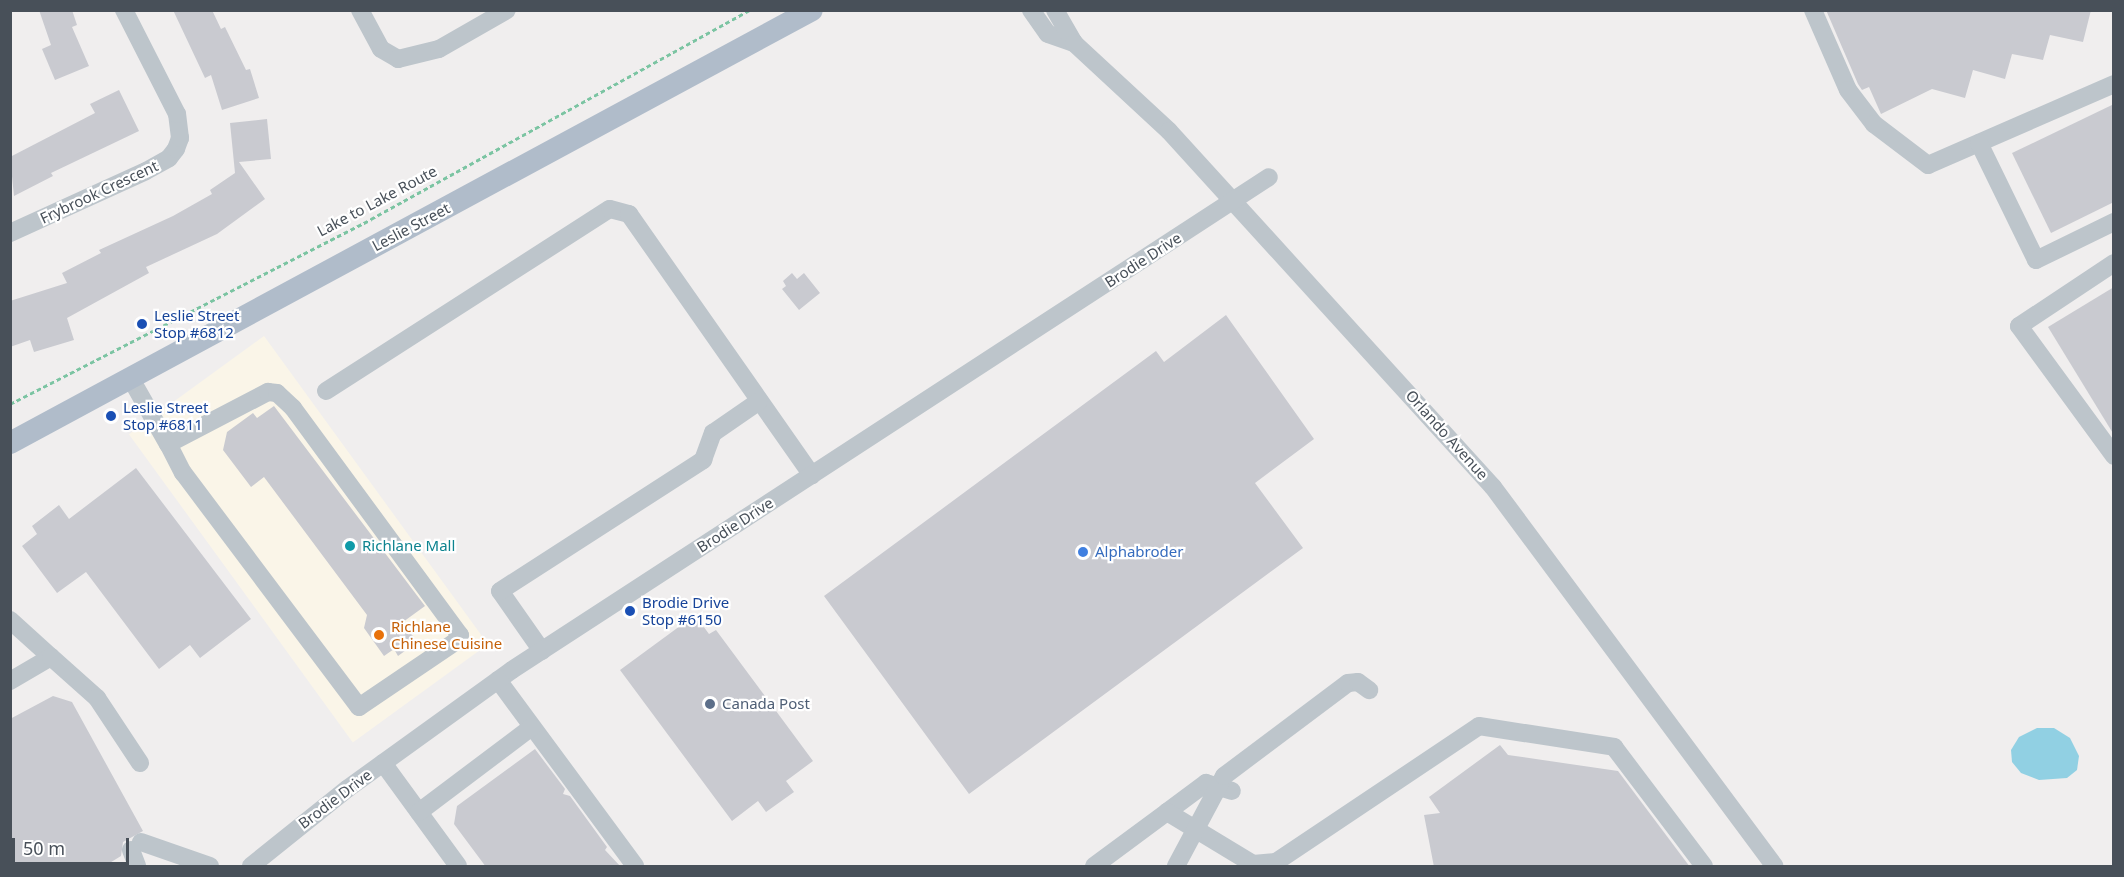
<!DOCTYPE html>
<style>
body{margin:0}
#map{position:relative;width:2124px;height:877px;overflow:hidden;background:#f0eeee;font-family:"Noto Sans",sans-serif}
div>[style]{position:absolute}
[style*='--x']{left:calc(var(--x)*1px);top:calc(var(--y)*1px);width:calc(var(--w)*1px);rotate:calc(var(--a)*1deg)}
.commercial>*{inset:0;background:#faf5e8;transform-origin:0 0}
.water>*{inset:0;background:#91d0e3}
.building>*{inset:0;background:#c9cad0}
.path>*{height:3px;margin-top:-1.5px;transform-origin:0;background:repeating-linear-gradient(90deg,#7bc4a2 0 4.5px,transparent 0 7.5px)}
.minor>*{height:18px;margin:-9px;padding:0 9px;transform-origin:9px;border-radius:9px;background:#bdc5cb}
.major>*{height:22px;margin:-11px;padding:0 11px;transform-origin:11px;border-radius:11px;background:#b0bcca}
.dots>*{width:16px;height:16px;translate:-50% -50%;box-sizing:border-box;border:3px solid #fff;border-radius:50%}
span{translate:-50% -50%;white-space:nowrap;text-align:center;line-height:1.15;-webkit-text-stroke:4.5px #fff;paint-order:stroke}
.street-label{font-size:15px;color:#485059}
.transit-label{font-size:15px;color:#164399}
.left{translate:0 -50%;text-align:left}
.culture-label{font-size:15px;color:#0d838f}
.shop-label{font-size:15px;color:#366cbe}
.food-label{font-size:15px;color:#c56008}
.service-label{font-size:15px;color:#4e5e75}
.frame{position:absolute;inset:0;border:12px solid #485059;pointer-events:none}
.scale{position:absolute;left:12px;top:838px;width:117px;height:27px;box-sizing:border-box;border:3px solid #485059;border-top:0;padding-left:8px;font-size:18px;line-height:21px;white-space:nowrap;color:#485059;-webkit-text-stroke:4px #fff;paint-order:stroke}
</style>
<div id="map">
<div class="commercial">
<i style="left:264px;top:336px;width:381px;height:167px;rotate:54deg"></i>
</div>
<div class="water">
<i style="clip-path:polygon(2037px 728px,2054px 728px,2070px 738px,2079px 756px,2077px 770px,2067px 778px,2039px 780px,2021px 773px,2012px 762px,2011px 750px,2019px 737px)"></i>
</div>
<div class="building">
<i style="clip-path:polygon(39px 10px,72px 10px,77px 25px,72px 27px,89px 66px,55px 80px,42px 49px,51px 45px)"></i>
<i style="clip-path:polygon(173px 10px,212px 10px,221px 29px,225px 27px,246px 70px,250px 69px,259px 98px,222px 110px,211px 75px,205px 78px)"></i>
<i style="clip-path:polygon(1826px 10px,2091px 10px,2083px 42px,2050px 35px,2043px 60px,2012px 54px,2005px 79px,1973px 70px,1965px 98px,1932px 89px,1881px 114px,1869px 87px,1862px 90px,1858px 84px)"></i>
<i style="clip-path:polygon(119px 90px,139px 131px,51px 173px,53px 176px,14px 196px,10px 157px,95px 113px,90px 104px)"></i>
<i style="clip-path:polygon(2114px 104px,2114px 202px,2051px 233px,2012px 153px)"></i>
<i style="clip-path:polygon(267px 119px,271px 159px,239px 162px,265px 199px,217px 234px,146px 267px,149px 273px,67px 318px,74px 340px,34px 352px,30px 340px,10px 347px,10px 301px,67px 283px,62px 273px,101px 253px,99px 250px,173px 216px,212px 194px,210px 190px,235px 173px,230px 123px)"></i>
<i style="clip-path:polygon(792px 273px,797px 279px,804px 273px,820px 293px,799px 310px,782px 289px,786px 286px,783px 281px)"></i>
<i style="clip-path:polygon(2114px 287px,2114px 435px,2048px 327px)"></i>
<i style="clip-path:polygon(1226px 315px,1314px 439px,1255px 483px,1303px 548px,969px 794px,824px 596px,1156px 351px,1164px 362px)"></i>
<i style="clip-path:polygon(274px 406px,425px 606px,403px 622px,417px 642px,398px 656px,394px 649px,384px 656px,364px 628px,367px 615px,264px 477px,251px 487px,223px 450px,227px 432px,253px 413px,257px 418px)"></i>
<i style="clip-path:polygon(136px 468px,251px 619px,200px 658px,190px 645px,159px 669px,86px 572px,57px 593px,22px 546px,37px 534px,32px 526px,59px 505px,69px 519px)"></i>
<i style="clip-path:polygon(695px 615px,709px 634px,716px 630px,813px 761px,786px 781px,794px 792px,766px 812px,758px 801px,732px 821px,620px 670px)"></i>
<i style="clip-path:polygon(53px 696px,72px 702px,143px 831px,123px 842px,121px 856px,103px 867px,10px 867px,10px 719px)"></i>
<i style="clip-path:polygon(1500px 745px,1508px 755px,1618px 771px,1690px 867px,1434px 867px,1424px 815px,1440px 813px,1429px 797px)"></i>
<i style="clip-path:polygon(535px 749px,565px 789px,563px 794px,570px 796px,607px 847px,605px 850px,621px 867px,486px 867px,454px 824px,457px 806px)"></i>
</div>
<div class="path">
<i style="--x:10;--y:404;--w:406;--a:-27.1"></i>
<i style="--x:371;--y:219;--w:432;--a:-28.9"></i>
</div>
<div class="minor">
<i style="--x:360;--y:10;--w:44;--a:61.7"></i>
<i style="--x:381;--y:49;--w:20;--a:30"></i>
<i style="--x:398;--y:59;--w:42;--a:-13.7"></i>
<i style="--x:439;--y:49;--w:78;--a:-29.8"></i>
<i style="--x:1031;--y:10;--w:29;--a:55"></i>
<i style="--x:1048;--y:34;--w:28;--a:19"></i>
<i style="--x:1055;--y:10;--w:38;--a:60"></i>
<i style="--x:1074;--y:43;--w:129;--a:42.8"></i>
<i style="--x:1169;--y:131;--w:481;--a:47.7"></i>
<i style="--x:1493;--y:487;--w:472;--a:53.4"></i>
<i style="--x:1813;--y:10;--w:87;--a:66.4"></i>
<i style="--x:1848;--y:90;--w:43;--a:52.6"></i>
<i style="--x:1874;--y:124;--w:68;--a:37.2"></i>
<i style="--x:1928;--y:165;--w:203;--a:-23.5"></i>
<i style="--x:1979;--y:143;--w:130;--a:64"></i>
<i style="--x:2036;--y:260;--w:87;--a:-26"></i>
<i style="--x:10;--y:233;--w:149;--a:-24.5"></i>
<i style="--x:146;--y:171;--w:26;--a:-29"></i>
<i style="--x:169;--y:158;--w:11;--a:-52"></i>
<i style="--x:176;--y:149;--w:12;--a:-70"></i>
<i style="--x:180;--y:138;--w:24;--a:-97"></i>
<i style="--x:177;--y:114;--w:117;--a:-117"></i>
<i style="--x:2114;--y:263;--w:114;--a:146.4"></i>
<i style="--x:2019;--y:326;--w:161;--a:53.8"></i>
<i style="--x:131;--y:379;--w:75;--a:60.4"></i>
<i style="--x:168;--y:444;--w:113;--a:-27.5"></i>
<i style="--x:268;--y:392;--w:9;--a:6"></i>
<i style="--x:277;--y:393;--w:22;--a:43"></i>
<i style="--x:293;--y:408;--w:282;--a:53.7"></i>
<i style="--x:460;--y:635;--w:9;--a:126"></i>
<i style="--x:455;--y:642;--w:116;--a:145.9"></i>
<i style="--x:359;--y:707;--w:293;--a:-126.9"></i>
<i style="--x:183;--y:473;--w:33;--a:-117"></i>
<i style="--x:326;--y:391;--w:337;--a:-32.7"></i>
<i style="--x:610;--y:209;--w:20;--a:15"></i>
<i style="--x:629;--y:214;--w:319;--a:55"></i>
<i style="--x:10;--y:620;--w:55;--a:42.1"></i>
<i style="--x:51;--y:657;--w:48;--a:149.7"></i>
<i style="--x:542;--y:651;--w:73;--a:-125"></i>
<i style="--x:500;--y:591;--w:242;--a:-32.8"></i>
<i style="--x:703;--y:460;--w:29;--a:-70"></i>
<i style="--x:713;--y:433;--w:55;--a:-34.6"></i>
<i style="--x:51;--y:657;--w:62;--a:41.7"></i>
<i style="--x:97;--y:698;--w:78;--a:56.5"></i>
<i style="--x:498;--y:680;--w:231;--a:53.6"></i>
<i style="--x:383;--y:763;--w:127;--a:53.9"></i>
<i style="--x:419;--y:812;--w:141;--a:-37"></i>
<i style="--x:1167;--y:812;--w:49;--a:-36.6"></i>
<i style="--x:1206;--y:783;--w:27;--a:17"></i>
<i style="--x:141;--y:842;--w:73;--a:19.2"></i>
<i style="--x:131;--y:850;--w:17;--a:69"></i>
<i style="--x:251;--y:866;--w:123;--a:-38.7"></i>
<i style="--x:347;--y:789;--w:203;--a:-35.8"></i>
<i style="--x:512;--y:670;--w:903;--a:-33.07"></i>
<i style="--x:1094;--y:866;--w:91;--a:-36.5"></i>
<i style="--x:1167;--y:812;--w:100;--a:31.2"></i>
<i style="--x:1253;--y:864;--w:23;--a:-5"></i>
<i style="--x:1276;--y:862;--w:244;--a:-33.8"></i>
<i style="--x:1479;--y:726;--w:137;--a:8.8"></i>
<i style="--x:1614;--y:747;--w:149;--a:52.9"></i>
<i style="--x:1176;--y:866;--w:102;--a:-61.9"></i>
<i style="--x:1224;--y:776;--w:155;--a:-36.9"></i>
<i style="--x:1348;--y:683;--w:10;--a:-6"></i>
<i style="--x:1358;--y:682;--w:14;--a:36"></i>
</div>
<div class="major">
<i style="--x:10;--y:443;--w:911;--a:-28.36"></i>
</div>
<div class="dots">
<i style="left:142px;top:324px;background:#1a4fb4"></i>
<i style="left:111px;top:416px;background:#1a4fb4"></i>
<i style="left:350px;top:546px;background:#0f9aa8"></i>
<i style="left:1083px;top:552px;background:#3f7fe0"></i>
<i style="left:630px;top:611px;background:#1a4fb4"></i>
<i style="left:379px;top:635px;background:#e8710a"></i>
<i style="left:710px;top:704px;background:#5c6f8a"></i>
</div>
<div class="street-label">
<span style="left:99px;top:192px;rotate:-25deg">Frybrook Crescent</span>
<span style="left:377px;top:201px;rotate:-28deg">Lake to Lake Route</span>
<span style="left:411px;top:227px;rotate:-28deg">Leslie Street</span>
<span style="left:1143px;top:260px;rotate:-33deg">Brodie Drive</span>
<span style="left:1447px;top:435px;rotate:48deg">Orlando Avenue</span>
<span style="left:735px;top:525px;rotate:-33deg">Brodie Drive</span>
<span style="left:335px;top:799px;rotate:-37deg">Brodie Drive</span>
</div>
<div class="transit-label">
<span class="left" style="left:154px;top:324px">Leslie Street<br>Stop #6812</span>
<span class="left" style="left:123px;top:416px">Leslie Street<br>Stop #6811</span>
<span class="left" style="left:642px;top:611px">Brodie Drive<br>Stop #6150</span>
</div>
<div class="culture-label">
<span class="left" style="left:362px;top:546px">Richlane Mall</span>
</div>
<div class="shop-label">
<span class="left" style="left:1095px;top:552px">Alphabroder</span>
</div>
<div class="food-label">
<span class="left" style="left:391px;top:635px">Richlane<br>Chinese Cuisine</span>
</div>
<div class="service-label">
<span class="left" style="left:722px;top:704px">Canada Post</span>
</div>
<div class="frame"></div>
<div class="scale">50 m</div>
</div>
